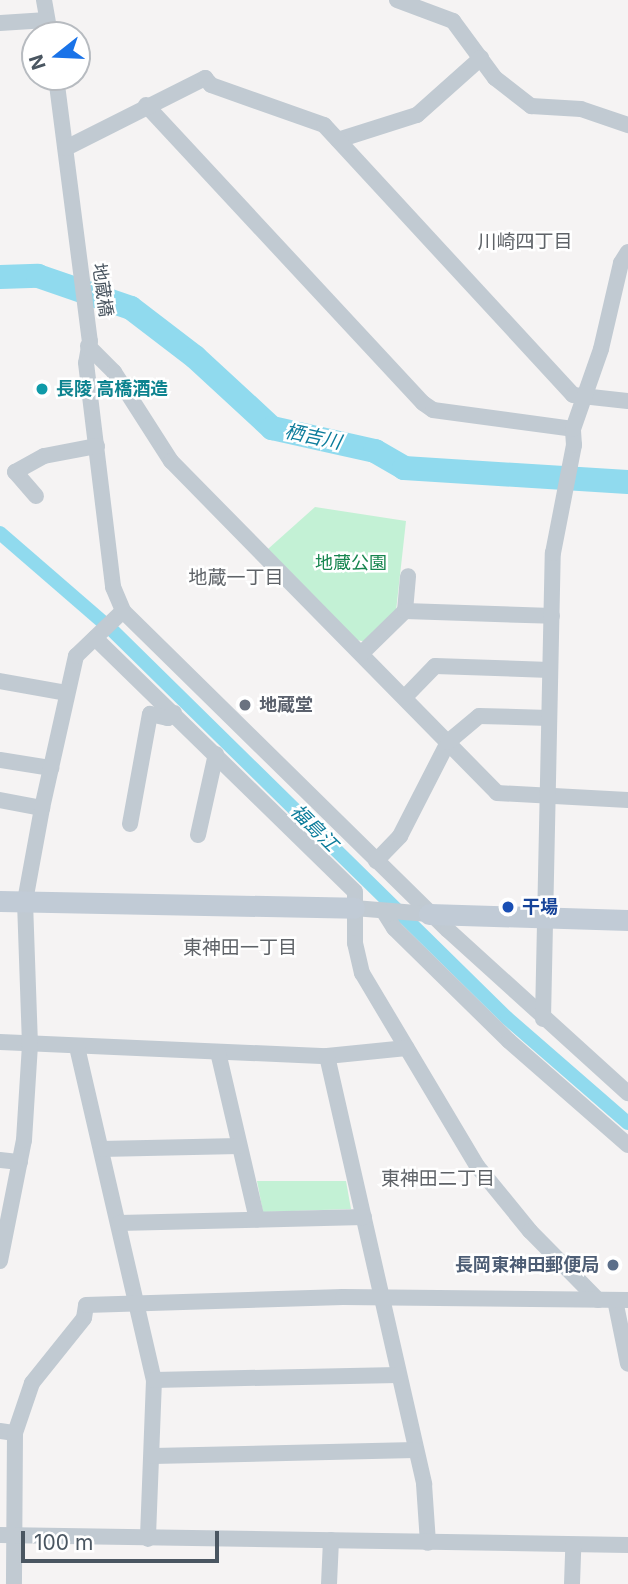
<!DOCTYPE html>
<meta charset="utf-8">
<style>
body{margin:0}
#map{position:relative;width:628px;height:1584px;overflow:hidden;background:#f5f3f3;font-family:Inter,"Noto Sans JP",sans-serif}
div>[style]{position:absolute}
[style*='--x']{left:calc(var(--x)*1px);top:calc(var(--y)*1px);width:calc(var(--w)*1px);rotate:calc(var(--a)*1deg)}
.green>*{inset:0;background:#c3f1d5}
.canal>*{height:14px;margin:-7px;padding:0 7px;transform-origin:7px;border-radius:7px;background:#90daee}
.river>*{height:24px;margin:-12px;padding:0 12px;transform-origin:12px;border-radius:12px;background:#90daee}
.street>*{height:16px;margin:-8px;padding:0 8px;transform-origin:8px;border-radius:8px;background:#c1cad2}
.secondary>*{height:21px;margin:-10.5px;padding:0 10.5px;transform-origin:10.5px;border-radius:10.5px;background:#c1cbd6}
.dots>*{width:19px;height:19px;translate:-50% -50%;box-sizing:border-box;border:4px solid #fff;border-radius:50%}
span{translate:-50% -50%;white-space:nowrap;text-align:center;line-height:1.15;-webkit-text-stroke:5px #fff;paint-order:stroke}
.street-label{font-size:18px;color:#4a5661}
.culture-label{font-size:18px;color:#0d838f;font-weight:700}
.left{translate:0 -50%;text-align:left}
.park-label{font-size:18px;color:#17864f}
.worship-label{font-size:18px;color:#5b616d;font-weight:700}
.transit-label{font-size:18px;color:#164399;font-weight:700}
.service-label{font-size:18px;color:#4e5e75;font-weight:700}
.right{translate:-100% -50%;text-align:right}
.neighbourhood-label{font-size:19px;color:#5f6368}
.water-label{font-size:19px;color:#0c7c9b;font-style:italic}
.north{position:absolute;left:21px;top:21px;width:70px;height:70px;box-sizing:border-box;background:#fff;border:2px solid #b7bbc0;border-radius:50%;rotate:252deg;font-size:19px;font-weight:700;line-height:28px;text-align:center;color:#4a5661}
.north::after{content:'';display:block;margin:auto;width:24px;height:32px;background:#1a73e8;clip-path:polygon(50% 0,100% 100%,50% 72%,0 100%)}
.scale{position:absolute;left:21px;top:1531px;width:198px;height:32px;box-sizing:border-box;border:4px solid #4a5661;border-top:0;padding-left:9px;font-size:21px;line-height:24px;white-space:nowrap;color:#4a5661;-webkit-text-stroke:5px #fff;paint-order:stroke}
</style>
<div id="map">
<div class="green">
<i style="clip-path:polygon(315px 507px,406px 521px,396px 611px,366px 642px,357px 640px,268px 549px)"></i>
<i style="clip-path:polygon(257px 1181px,346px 1181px,351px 1209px,263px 1212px)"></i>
</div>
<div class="canal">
<i style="--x:0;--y:533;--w:147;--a:40.9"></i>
<i style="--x:111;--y:629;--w:555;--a:44.49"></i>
<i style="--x:507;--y:1018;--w:160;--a:41"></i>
</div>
<div class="river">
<i style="--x:0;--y:277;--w:38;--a:-2"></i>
<i style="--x:38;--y:276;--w:98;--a:19"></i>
<i style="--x:131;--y:308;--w:81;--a:37.4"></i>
<i style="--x:195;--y:357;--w:105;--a:42.7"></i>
<i style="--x:272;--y:428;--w:106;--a:12.6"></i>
<i style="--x:375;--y:451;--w:34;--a:30"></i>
<i style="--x:404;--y:468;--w:224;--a:3.6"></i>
</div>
<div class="street">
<i style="--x:44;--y:0;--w:36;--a:80"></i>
<i style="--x:397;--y:0;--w:60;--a:20.6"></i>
<i style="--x:453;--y:21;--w:71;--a:53.6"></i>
<i style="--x:495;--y:78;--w:46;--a:37.9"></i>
<i style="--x:531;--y:106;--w:50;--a:3.4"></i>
<i style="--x:581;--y:109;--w:50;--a:18.8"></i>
<i style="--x:0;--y:23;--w:47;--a:-3.7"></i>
<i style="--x:56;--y:77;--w:266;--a:82.7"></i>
<i style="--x:90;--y:341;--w:22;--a:100"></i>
<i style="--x:86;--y:363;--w:226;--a:83.1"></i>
<i style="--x:113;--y:587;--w:26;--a:67"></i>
<i style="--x:123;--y:611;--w:455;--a:44.5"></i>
<i style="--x:448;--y:930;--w:243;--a:42.2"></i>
<i style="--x:146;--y:105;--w:407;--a:47.1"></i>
<i style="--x:423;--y:403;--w:12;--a:35"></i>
<i style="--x:433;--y:410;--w:141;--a:7.7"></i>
<i style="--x:338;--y:140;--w:83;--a:-17.6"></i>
<i style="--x:417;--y:115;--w:86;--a:-41.7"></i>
<i style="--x:66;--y:148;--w:156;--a:-26.7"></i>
<i style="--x:205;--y:78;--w:9;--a:49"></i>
<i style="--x:211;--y:85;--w:120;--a:19.5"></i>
<i style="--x:324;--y:125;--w:367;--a:47.3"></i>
<i style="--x:573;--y:395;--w:55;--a:6.2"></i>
<i style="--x:88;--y:346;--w:37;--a:45"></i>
<i style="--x:114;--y:372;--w:106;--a:57.4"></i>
<i style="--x:171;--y:461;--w:465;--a:45.5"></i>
<i style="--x:497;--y:793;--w:131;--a:3.1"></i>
<i style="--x:36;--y:496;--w:32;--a:-131"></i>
<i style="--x:15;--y:472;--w:33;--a:-29"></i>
<i style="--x:44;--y:456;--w:54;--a:-10.7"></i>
<i style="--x:405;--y:611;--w:35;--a:-85"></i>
<i style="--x:95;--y:638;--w:363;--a:44.3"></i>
<i style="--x:355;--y:892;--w:51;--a:90"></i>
<i style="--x:355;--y:943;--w:31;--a:77"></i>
<i style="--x:362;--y:973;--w:225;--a:59.2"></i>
<i style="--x:477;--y:1166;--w:84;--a:50.8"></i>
<i style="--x:530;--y:1231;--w:97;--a:45.4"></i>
<i style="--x:362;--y:653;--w:60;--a:-44.3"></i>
<i style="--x:405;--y:611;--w:147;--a:1.9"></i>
<i style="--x:0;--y:681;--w:67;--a:10.3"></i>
<i style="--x:405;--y:697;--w:43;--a:-45.9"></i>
<i style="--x:435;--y:666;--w:115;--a:2"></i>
<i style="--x:0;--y:760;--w:52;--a:8.9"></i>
<i style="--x:0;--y:800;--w:43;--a:10.8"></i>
<i style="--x:130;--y:824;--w:112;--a:-79.7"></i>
<i style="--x:150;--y:714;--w:18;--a:13"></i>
<i style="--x:168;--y:718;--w:8;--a:-40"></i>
<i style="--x:198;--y:835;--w:83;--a:-77.5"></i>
<i style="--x:376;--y:861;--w:35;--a:-46"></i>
<i style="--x:400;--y:836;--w:106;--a:-62.9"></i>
<i style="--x:448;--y:742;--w:40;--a:-40"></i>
<i style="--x:479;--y:716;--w:70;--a:1.6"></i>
<i style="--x:354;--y:908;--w:75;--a:4.6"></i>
<i style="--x:384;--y:912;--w:19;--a:58"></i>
<i style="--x:394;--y:928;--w:161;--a:44.5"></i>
<i style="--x:509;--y:1041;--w:158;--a:41.2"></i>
<i style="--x:543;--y:1019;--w:466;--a:-88.8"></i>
<i style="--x:553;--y:553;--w:110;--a:-79"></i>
<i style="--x:574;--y:445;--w:16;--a:-94"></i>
<i style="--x:573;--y:429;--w:85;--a:-70.7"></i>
<i style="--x:601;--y:349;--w:88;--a:-76.9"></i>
<i style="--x:621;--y:263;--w:13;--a:-58"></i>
<i style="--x:0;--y:1042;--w:327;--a:2.5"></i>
<i style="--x:327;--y:1056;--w:80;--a:-5.7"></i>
<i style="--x:77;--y:1047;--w:342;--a:77"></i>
<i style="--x:154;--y:1380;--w:159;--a:92.2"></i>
<i style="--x:218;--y:1052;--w:172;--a:76.9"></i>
<i style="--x:327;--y:1056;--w:439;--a:77.2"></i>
<i style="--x:424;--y:1484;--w:59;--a:86.1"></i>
<i style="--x:101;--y:1149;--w:138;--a:-1.2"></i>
<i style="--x:0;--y:1160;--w:20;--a:6"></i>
<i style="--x:119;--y:1223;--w:245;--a:-1.4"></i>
<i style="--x:0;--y:1261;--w:123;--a:-78.8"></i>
<i style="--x:24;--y:1140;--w:95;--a:-86.4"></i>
<i style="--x:30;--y:1045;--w:144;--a:-92"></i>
<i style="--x:25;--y:901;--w:95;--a:-79.6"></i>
<i style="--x:42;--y:808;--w:156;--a:-77.4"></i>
<i style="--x:76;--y:656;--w:65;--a:-43.8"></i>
<i style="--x:615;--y:1300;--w:65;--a:78.5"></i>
<i style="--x:154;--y:1380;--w:244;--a:-1.2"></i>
<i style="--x:0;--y:1431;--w:15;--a:8"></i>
<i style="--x:15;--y:1433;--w:151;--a:90.4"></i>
<i style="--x:15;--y:1433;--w:53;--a:-71.2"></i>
<i style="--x:32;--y:1383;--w:83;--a:-51.3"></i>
<i style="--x:84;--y:1318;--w:13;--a:-81"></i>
<i style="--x:86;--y:1305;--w:257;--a:-1.8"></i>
<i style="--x:343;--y:1297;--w:285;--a:0.6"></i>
<i style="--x:153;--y:1456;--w:262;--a:-1.3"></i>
<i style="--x:0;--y:1535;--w:628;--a:0.91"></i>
<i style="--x:329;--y:1584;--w:44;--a:-87.4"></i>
<i style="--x:572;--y:1584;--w:38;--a:-88"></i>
</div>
<div class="secondary">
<i style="--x:0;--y:901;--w:354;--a:1.1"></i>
<i style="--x:429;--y:914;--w:199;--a:1.7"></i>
</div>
<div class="dots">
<i style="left:42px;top:389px;background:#0f9aa8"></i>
<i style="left:245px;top:705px;background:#6b7280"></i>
<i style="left:508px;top:907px;background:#1a4fb4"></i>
<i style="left:613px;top:1265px;background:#5c6f8a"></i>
</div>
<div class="street-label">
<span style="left:102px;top:290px;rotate:82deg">地蔵橋</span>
</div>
<div class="culture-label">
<span class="left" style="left:56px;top:389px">長陵 高橋酒造</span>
</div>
<div class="park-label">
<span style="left:351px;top:563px">地蔵公園</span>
</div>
<div class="worship-label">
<span class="left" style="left:259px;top:705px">地蔵堂</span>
</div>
<div class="transit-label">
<span class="left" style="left:522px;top:907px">干場</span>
</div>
<div class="service-label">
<span class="right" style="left:599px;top:1265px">長岡東神田郵便局</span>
</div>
<div class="neighbourhood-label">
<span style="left:525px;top:242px">川崎四丁目</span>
<span style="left:236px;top:578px">地蔵一丁目</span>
<span style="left:240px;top:948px">東神田一丁目</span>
<span style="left:438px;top:1179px">東神田二丁目</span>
</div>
<div class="water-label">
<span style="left:313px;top:437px;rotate:12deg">栖吉川</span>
<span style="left:314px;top:828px;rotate:45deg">福島江</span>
</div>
<div class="north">N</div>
<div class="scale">100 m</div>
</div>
